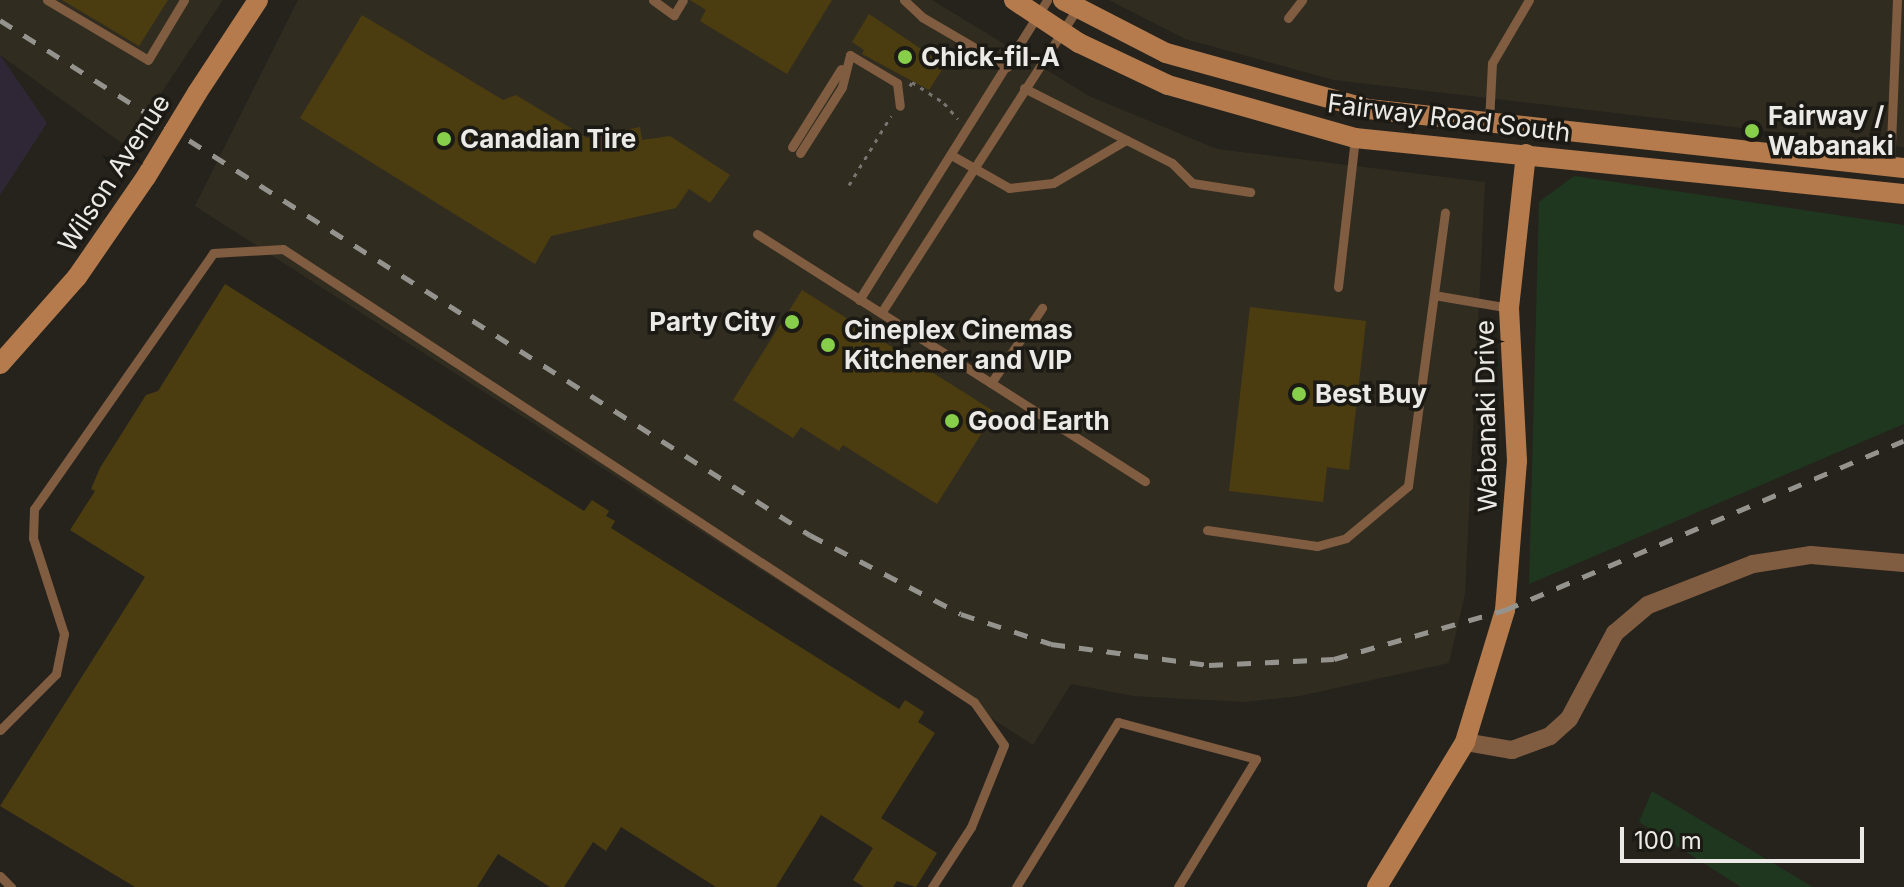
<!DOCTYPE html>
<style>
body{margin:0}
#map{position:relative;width:1904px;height:887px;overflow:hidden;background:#26231d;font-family:Inter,sans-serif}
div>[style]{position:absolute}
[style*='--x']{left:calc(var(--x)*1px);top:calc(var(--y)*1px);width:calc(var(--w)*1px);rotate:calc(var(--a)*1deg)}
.built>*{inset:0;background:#312c20}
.industrial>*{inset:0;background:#2f2736}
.green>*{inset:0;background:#1f371e}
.building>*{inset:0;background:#4c3d10}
.path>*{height:3px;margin-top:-1.5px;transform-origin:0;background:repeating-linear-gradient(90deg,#797671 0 4px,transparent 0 10px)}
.lane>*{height:9px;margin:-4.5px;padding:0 4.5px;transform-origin:4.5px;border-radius:4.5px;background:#805c40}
.street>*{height:18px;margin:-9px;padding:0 9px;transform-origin:9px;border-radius:9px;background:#805c40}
.secondary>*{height:20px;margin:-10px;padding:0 10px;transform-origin:10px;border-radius:10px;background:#b57b4d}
.rail>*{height:5px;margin-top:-2.5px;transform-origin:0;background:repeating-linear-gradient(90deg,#95938e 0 14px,transparent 0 28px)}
.secondary-bridge>*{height:20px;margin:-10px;padding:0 10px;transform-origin:10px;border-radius:10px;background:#b57b4d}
.dots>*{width:22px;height:22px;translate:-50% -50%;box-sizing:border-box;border:4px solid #1c1a14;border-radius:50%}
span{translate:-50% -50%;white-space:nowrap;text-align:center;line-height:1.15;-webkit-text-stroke:7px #1c1a14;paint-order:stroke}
.poi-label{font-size:26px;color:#eceae6;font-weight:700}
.left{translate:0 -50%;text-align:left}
.right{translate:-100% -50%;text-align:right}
.street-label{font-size:26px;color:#eceae6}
.scale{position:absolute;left:1620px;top:827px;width:244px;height:36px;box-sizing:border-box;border:4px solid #eceae6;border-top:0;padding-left:10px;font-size:24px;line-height:28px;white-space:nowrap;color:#eceae6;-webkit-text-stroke:6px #1c1a14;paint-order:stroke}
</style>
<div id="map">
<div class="built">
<i style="clip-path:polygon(0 0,223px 0,126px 146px,0 55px)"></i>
<i style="clip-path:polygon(298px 0,932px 0,1089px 96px,1217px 149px,1485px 182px,1465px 594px,1449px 663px,1300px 696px,1244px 702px,1133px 696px,1071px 684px,1033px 745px,195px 206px)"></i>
<i style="clip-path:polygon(1109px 0,1904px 0,1904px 147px,1334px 80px,1185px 39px)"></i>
</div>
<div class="industrial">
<i style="clip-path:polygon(0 55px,47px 123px,0 195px)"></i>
</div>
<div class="green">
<i style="clip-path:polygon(1574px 176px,1904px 225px,1904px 424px,1529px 584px,1539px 202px)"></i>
<i style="clip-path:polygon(1652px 791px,1813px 887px,1741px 887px,1639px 822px)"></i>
</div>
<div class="building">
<i style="clip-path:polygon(62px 0,168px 0,139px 46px)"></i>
<i style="clip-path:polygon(690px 0,832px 0,787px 74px,700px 21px,706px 10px)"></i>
<i style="clip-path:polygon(869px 14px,945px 65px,929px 90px,862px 54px,864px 50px,852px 42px)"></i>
<i style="clip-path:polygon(362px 15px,503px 100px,516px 95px,587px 138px,640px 127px,642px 140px,670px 136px,730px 175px,710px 203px,689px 189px,676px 208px,551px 236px,535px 264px,300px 118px)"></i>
<i style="clip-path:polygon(225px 284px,584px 511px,592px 500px,609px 511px,606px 516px,615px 521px,611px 528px,899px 709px,905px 700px,924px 712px,918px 722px,935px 733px,881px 818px,937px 853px,916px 887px,897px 881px,893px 887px,864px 887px,853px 880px,873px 848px,821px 815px,776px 887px,716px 887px,621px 827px,606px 851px,593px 842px,564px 887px,550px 887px,498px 854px,477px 887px,135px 887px,0 806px,145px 577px,70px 530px,95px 491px,91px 489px,100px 468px,146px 395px,158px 391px)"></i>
<i style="clip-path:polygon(802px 290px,995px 412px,937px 504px,843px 445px,839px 451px,801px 427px,793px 438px,733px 400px)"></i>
<i style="clip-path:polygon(1250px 307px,1366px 321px,1349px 470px,1327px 467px,1323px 502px,1229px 491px)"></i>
</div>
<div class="path">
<i style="--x:910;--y:86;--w:4;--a:-63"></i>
<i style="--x:912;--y:82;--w:38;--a:33"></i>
<i style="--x:944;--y:103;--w:21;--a:49"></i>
<i style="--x:849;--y:185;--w:81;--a:-58.7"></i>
</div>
<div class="lane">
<i style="--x:47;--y:0;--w:117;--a:30.7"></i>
<i style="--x:148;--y:60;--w:70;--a:-59"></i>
<i style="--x:653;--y:0;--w:26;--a:36"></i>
<i style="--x:674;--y:15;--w:17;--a:-59"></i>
<i style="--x:904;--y:0;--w:25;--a:43"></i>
<i style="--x:922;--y:17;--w:99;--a:30.2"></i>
<i style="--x:1288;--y:18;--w:23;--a:-52"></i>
<i style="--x:1024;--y:88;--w:166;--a:26.9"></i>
<i style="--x:1172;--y:163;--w:28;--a:45"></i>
<i style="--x:1192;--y:183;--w:59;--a:8.8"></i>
<i style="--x:1489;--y:122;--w:59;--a:-87.1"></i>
<i style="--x:1492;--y:63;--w:73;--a:-59.6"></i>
<i style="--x:792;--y:147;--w:92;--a:-57.9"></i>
<i style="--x:800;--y:153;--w:78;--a:-57.5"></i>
<i style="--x:842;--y:87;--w:33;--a:-76"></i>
<i style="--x:850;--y:55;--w:55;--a:30.8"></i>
<i style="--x:897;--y:83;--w:23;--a:83"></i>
<i style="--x:953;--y:156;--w:64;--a:29.7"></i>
<i style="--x:1009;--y:188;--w:44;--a:-6.5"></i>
<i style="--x:1053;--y:183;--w:85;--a:-30.5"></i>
<i style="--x:1890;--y:167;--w:167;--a:-87.6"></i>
<i style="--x:757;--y:234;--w:460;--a:32.5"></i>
<i style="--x:1338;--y:287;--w:150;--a:-83.5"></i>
<i style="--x:1434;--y:295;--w:76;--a:9.8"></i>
<i style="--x:859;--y:300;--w:354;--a:-57.9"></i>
<i style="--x:881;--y:313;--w:364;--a:-57.2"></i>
<i style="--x:991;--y:383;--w:91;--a:-55.8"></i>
<i style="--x:1207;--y:530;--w:111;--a:8.3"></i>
<i style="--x:1317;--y:546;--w:30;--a:-15"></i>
<i style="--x:1346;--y:538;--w:81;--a:-40"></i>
<i style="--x:1408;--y:486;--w:276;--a:-82.3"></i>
<i style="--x:0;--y:730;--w:79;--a:-45"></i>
<i style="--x:56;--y:674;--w:41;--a:-78.7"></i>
<i style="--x:64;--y:634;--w:101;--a:-107.9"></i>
<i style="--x:33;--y:538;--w:29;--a:-88"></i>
<i style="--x:34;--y:509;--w:312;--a:-55"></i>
<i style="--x:213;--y:253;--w:70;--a:-3.3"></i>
<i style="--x:283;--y:249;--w:826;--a:33.25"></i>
<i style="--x:974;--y:702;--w:52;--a:55.1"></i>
<i style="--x:1004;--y:745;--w:88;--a:111.9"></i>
<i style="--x:971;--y:827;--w:72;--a:123"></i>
<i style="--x:0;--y:876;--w:16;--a:45"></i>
<i style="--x:1016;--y:887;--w:194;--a:-58.3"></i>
<i style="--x:1118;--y:722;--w:143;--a:15"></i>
<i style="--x:1256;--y:759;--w:150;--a:121.4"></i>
</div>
<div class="street">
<i style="--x:1465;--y:742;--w:48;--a:9.7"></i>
<i style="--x:1512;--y:750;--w:40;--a:-20.2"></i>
<i style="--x:1550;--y:736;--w:25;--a:-42"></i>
<i style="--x:1569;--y:719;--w:98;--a:-61.9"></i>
<i style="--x:1615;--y:633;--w:43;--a:-40.3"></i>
<i style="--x:1648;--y:605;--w:113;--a:-21.3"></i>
<i style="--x:1753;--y:564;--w:59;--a:-8.8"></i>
<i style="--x:1811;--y:555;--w:93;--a:4.9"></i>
</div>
<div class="secondary">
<i style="--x:1014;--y:0;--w:78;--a:33.5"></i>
<i style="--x:1079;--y:43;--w:98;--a:25.3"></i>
<i style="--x:1168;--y:85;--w:194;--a:15.8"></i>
<i style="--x:1355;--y:138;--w:552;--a:5.82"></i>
<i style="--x:1063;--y:0;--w:116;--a:27.2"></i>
<i style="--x:1166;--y:53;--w:210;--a:15.5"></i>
<i style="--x:1368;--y:109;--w:539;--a:6.28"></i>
<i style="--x:197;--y:93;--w:111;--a:-56.7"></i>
<i style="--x:0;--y:364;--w:116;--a:-48.5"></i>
<i style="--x:77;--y:277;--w:121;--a:-55.4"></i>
<i style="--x:1377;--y:887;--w:170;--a:-58.7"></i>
<i style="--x:1465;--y:742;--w:138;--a:-73.1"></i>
<i style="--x:1505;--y:610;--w:149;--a:-85.4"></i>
<i style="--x:1517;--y:461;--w:153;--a:-93"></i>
<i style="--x:1509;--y:308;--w:155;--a:-83.7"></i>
</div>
<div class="rail">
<i style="--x:0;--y:20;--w:960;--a:32.45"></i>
<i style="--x:810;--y:535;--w:170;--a:27.6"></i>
<i style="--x:961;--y:614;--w:95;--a:18.4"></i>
<i style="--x:1051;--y:644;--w:159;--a:7.6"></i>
<i style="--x:1209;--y:665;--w:125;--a:-2.7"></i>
<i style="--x:1334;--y:659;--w:178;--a:-16"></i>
<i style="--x:1505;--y:610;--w:433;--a:-23"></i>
</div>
<div class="secondary-bridge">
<i style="--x:146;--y:177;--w:98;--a:-58.7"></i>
</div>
<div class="dots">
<i style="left:905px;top:57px;background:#87cf4b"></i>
<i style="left:1752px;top:131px;background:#87cf4b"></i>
<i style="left:444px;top:139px;background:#87cf4b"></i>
<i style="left:792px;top:322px;background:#87cf4b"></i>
<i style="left:828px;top:345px;background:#87cf4b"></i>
<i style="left:1299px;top:394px;background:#87cf4b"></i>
<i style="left:952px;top:421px;background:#87cf4b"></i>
</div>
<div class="poi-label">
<span class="left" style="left:921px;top:57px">Chick-fil-A</span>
<span class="left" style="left:1768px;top:131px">Fairway /<br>Wabanaki</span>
<span class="left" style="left:460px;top:139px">Canadian Tire</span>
<span class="right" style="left:776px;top:322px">Party City</span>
<span class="left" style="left:844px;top:345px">Cineplex Cinemas<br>Kitchener and VIP</span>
<span class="left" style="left:1315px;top:394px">Best Buy</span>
<span class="left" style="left:968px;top:421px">Good Earth</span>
</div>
<div class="street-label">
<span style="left:1449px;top:118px;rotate:7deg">Fairway Road South</span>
<span style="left:114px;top:173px;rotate:-57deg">Wilson Avenue</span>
<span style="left:1486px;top:416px;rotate:-91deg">Wabanaki Drive</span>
</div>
<div class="scale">100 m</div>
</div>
